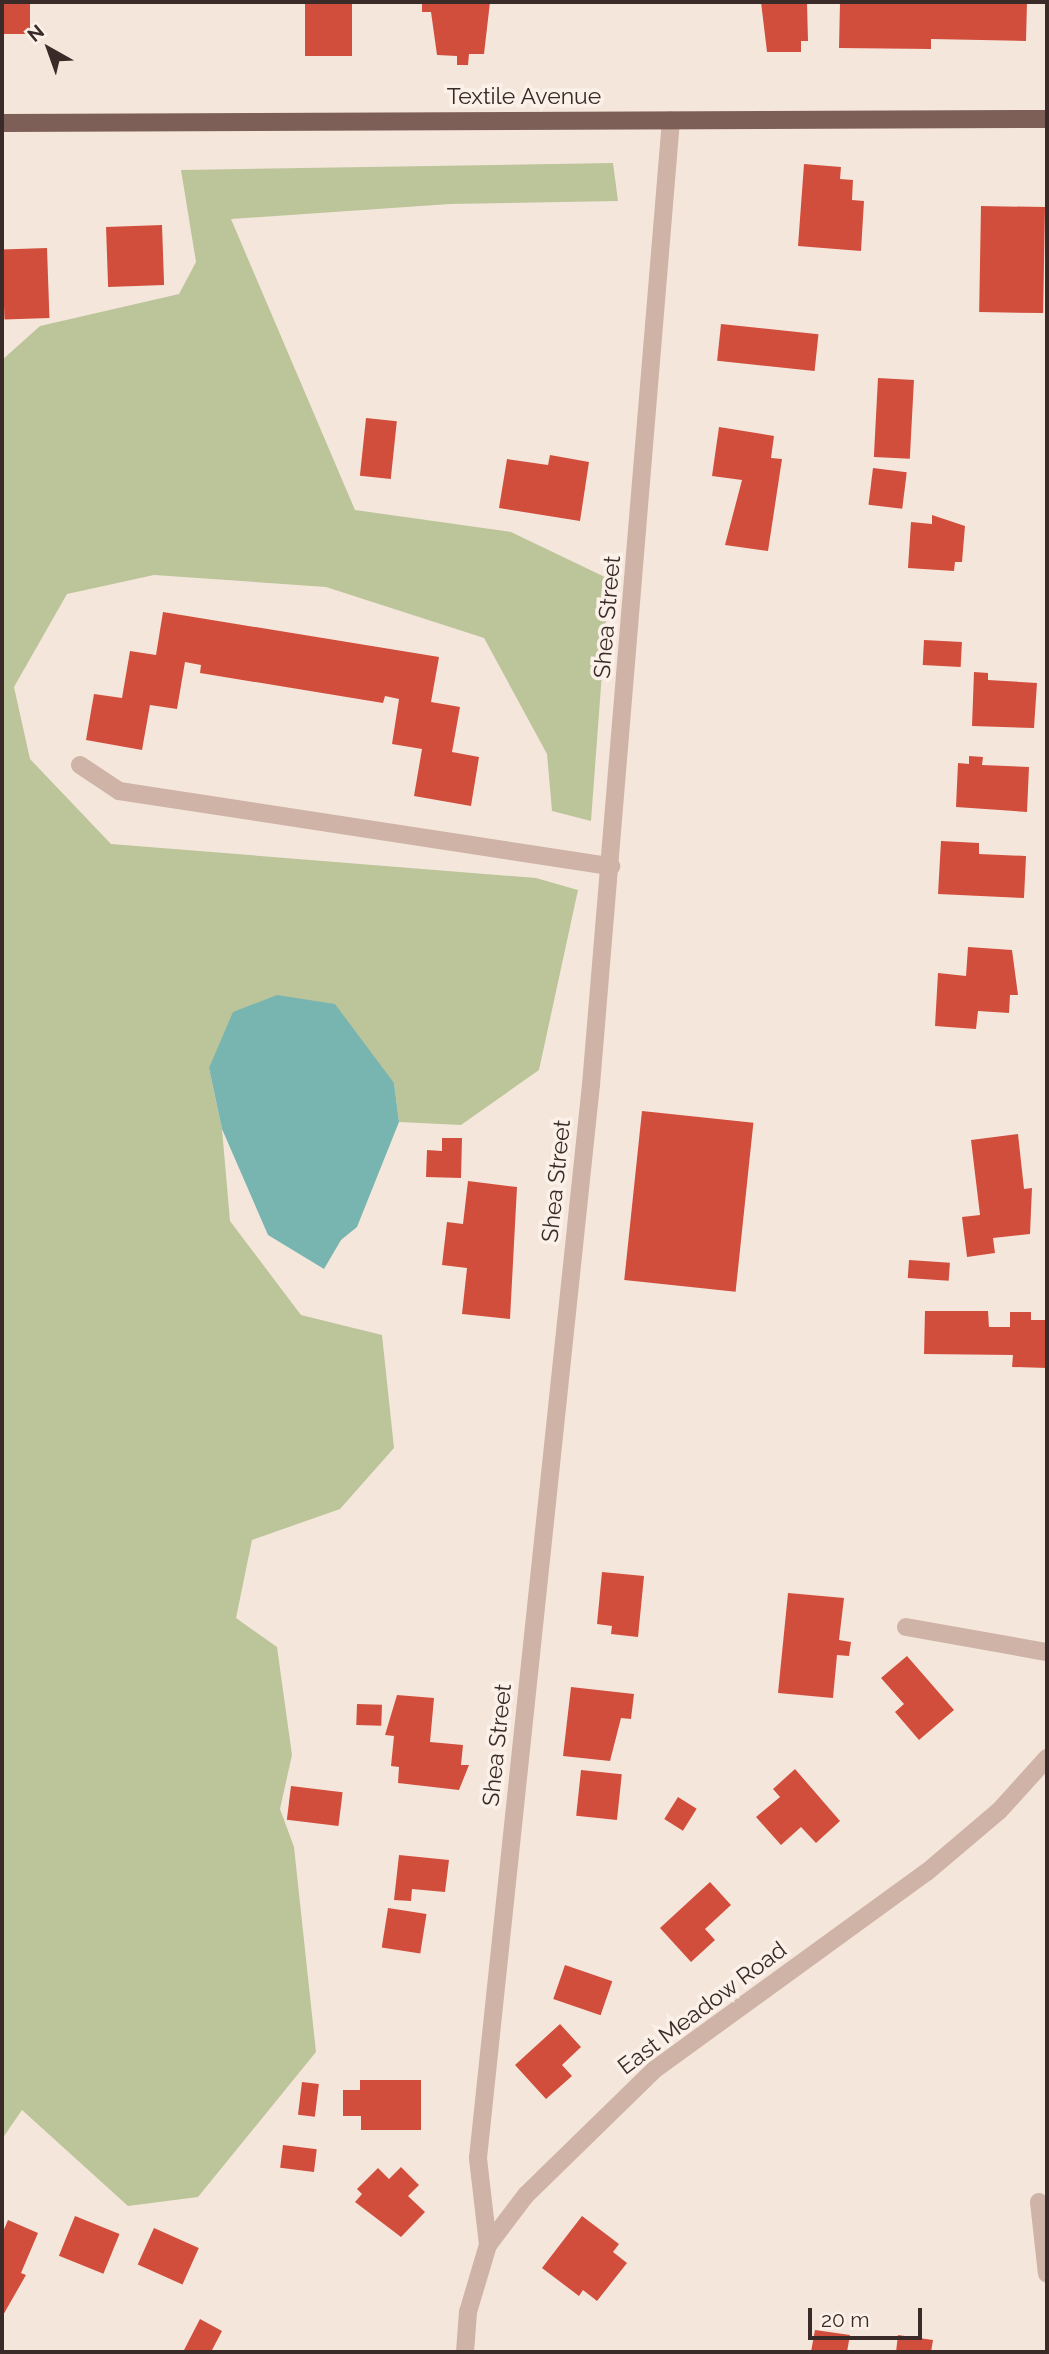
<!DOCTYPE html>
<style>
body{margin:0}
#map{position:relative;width:1049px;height:2354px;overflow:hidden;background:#f5e6dc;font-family:Raleway,sans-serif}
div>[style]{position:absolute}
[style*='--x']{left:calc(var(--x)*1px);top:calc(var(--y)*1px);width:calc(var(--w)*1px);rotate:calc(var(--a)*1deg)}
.green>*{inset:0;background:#bcc59a}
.water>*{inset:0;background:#78b5b0}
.building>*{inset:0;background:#d24e3c;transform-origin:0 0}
.minor>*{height:18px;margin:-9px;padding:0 9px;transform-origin:9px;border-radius:9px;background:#ceb3a6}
.major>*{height:18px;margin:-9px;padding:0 9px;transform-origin:9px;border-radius:9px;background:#7d5f57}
span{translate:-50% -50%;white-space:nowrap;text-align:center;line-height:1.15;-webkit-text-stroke:7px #fbf1e9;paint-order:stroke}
.street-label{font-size:23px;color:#3a2b28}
.frame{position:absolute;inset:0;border:4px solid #3a2b28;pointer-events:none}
.north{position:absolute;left:14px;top:14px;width:70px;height:70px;-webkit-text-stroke:5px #fbf1e9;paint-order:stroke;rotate:320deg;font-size:19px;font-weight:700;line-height:28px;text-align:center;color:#3a2b28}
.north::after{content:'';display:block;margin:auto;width:24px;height:32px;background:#3a2b28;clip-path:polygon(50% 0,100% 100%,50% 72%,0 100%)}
.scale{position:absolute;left:808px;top:2308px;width:114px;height:32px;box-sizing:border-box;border:4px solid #3a2b28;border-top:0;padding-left:9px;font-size:21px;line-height:24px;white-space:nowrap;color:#3a2b28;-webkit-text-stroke:5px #fbf1e9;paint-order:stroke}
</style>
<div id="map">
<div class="green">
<i style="clip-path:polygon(613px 163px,618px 201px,450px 204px,231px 219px,355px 510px,511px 532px,609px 579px,591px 821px,552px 811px,547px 754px,484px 638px,326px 587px,154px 575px,67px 594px,14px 687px,30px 759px,111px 844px,536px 878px,578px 890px,539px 1070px,461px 1125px,399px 1122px,394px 1083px,209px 1068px,222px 1129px,230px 1221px,301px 1315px,382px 1335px,394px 1448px,340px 1509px,252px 1540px,236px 1618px,277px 1647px,292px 1755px,280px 1809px,294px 1847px,316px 2052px,198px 2197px,128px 2206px,22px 2110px,2px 2139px,2px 360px,40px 326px,179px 294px,196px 262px,181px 170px)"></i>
</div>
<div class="water">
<i style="clip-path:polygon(277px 995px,335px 1004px,394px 1083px,399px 1122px,357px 1227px,341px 1240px,324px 1269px,268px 1235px,222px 1129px,209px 1068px,233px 1012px)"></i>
</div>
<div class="building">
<i style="left:2px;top:2px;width:28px;height:32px"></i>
<i style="left:305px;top:2px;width:47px;height:54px"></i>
<i style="clip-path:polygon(422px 2px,490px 2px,484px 54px,469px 54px,468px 65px,457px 65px,457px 56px,437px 55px,431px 12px,422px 12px)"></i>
<i style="clip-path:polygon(761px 2px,807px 2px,808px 41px,801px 41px,801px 52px,767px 52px)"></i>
<i style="clip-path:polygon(840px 2px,1027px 2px,1026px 41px,931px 39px,931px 49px,839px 48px)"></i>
<i style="clip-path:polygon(804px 164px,841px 167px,840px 179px,853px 180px,852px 200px,864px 201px,861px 251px,798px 246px)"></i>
<i style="left:981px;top:206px;width:64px;height:106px;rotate:1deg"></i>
<i style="left:162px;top:225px;width:60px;height:56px;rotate:88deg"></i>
<i style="left:47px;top:248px;width:70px;height:45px;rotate:88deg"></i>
<i style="left:721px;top:324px;width:98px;height:37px;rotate:6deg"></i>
<i style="left:878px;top:378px;width:36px;height:79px;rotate:3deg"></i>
<i style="left:366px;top:418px;width:31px;height:58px;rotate:6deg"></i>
<i style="clip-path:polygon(719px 427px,774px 436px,771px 458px,782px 459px,768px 551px,725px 545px,742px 480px,712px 476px)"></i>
<i style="clip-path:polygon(550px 455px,589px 462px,580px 521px,499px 508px,507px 459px,548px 465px)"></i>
<i style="left:873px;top:468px;width:34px;height:37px;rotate:7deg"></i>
<i style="clip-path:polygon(932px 515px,965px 526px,962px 562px,955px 562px,954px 571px,908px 568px,911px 522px,932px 524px)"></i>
<i style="clip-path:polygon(163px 612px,439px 657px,431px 702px,460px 707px,452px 752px,479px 757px,471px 806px,414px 796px,422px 749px,392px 744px,399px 699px,385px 696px,383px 703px,200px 673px,201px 665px,185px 662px,177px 709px,150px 705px,142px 750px,86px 740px,94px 694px,122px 698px,130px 651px,156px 655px)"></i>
<i style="left:924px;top:640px;width:38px;height:25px;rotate:3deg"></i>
<i style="clip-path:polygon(974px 672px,988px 673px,988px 680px,1037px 683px,1034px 728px,972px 726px)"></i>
<i style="clip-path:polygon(969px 756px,983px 757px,982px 765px,1029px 767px,1027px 812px,956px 807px,958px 763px,969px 764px)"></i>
<i style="clip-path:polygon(941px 841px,979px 843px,979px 854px,1026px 856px,1024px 898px,938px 894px)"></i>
<i style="clip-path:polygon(968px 947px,1012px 950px,1018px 995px,1010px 995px,1009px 1013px,978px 1011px,976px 1029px,935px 1026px,938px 973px,966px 976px)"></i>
<i style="left:642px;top:1111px;width:112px;height:170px;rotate:6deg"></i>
<i style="clip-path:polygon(1018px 1134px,1024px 1189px,1032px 1188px,1030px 1234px,993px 1238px,995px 1253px,967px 1257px,962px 1217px,980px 1215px,971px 1140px)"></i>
<i style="clip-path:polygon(442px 1138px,462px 1138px,461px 1178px,426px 1177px,427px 1150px,442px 1151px)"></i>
<i style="clip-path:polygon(468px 1181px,517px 1187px,510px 1319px,462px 1314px,467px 1268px,442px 1265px,447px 1222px,463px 1224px)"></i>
<i style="left:909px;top:1260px;width:41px;height:18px;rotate:4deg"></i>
<i style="clip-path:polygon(925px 1311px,988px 1311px,989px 1327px,1010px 1327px,1010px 1312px,1031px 1312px,1031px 1320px,1047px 1320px,1047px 1368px,1012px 1367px,1013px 1355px,924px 1354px)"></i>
<i style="clip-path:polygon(602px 1572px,644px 1576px,638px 1637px,611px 1634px,612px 1626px,597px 1624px)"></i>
<i style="clip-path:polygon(788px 1593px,844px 1598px,839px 1640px,851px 1642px,849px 1656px,837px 1655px,833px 1698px,778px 1693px)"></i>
<i style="clip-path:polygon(907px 1656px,954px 1710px,919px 1740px,895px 1712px,904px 1704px,881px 1678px)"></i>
<i style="clip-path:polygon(571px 1687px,634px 1694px,631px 1719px,621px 1718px,610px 1761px,563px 1756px)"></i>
<i style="clip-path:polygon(397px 1695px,434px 1698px,430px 1742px,463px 1745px,461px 1765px,469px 1765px,459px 1790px,398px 1783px,399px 1767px,391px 1766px,394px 1736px,385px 1735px)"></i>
<i style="left:357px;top:1704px;width:25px;height:21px;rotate:2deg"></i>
<i style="clip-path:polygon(795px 1769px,840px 1821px,816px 1843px,801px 1827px,781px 1845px,756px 1817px,780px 1797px,773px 1789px)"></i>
<i style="left:581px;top:1770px;width:41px;height:46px;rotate:6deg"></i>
<i style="left:291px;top:1786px;width:52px;height:34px;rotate:7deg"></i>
<i style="left:678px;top:1797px;width:22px;height:26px;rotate:32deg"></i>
<i style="clip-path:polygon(399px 1855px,449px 1860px,445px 1892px,412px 1889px,411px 1901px,394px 1900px)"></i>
<i style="clip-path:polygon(710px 1882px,731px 1905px,705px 1929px,715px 1940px,691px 1962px,660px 1928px)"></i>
<i style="left:388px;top:1908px;width:39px;height:40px;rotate:9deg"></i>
<i style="left:565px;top:1965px;width:50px;height:36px;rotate:19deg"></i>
<i style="clip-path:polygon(560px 2024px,581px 2047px,562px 2065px,572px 2076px,546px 2099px,515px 2065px)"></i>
<i style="clip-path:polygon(360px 2080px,421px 2080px,421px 2130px,361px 2130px,361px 2116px,343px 2116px,343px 2090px,360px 2090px)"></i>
<i style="left:302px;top:2082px;width:17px;height:33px;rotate:7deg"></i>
<i style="left:283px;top:2145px;width:34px;height:23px;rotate:7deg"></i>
<i style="clip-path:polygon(401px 2167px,419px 2185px,408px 2196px,425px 2212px,401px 2237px,355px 2202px,362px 2194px,357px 2189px,378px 2168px,389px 2179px)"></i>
<i style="left:75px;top:2216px;width:48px;height:43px;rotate:22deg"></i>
<i style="clip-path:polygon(582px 2216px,619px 2244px,613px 2252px,627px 2263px,597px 2301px,583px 2290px,579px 2296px,542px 2268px)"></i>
<i style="clip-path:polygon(8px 2220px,38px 2233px,21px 2273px,26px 2275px,2px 2317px,2px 2234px)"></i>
<i style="left:154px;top:2228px;width:49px;height:40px;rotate:24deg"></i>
<i style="clip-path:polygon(200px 2319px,222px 2331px,211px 2352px,183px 2352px)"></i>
<i style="clip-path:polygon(815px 2330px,850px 2335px,847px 2352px,811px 2352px)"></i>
<i style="clip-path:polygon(898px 2335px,933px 2340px,931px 2352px,896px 2352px)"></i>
</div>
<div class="minor">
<i style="--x:80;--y:765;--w:47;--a:33.7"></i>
<i style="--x:119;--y:791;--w:498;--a:8.7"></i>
<i style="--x:906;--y:1627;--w:143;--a:10.1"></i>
<i style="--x:1039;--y:2202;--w:72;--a:83.7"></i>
<i style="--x:488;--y:2245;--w:88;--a:-96.6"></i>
<i style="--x:478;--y:2158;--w:1079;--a:-83.99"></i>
<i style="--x:591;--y:1085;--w:968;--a:-85.26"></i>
<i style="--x:465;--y:2352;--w:40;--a:-85.7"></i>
<i style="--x:468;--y:2312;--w:70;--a:-73.4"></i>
<i style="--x:488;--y:2245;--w:63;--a:-52.8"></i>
<i style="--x:526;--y:2195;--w:179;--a:-44.3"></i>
<i style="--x:654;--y:2070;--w:337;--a:-36"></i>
<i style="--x:927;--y:1872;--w:94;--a:-40.3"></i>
<i style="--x:999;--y:1811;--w:72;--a:-47.8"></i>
</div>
<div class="major">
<i style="--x:2;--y:123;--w:1045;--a:-0.22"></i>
</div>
<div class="street-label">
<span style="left:524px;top:96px">Textile Avenue</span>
<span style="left:607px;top:617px;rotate:-85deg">Shea Street</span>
<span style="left:556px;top:1181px;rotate:-84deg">Shea Street</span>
<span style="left:497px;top:1745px;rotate:-84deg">Shea Street</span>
<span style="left:702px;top:2008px;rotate:-37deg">East Meadow Road</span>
</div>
<div class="frame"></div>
<div class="north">N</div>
<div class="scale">20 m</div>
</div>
